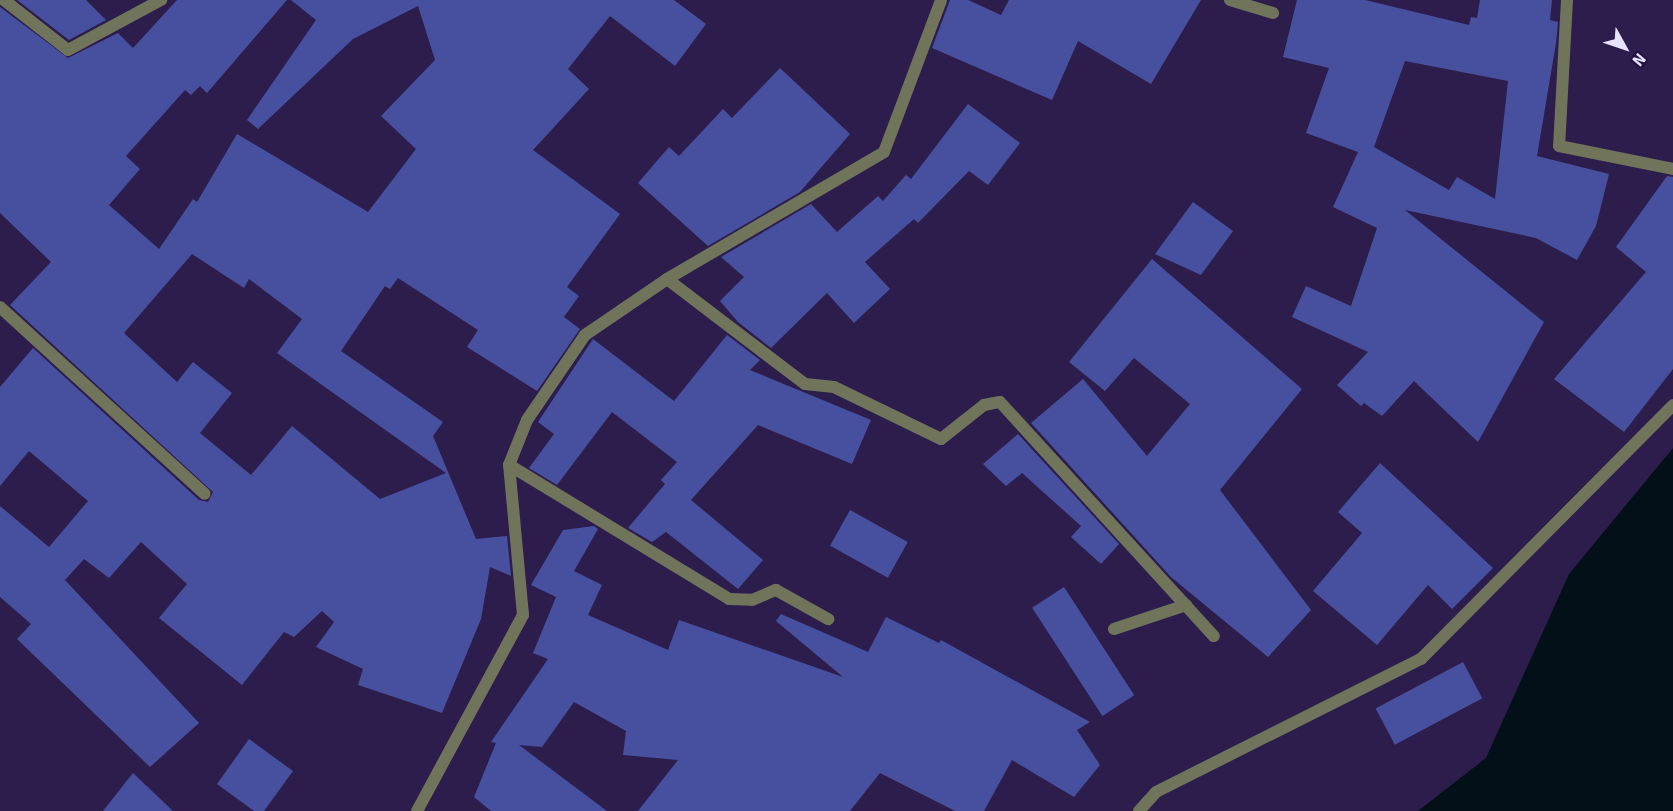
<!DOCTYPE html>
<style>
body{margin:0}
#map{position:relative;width:1673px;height:811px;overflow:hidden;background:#2d1d4d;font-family:Signika,sans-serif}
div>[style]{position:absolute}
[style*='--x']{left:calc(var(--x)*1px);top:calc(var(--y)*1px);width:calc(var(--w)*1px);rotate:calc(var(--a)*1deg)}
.water>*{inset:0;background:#041017}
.building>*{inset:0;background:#47509e;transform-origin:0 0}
.minor>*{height:12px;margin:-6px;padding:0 6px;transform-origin:6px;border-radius:6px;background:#70745b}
.tertiary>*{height:12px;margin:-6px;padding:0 6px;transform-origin:6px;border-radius:6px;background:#70745b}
span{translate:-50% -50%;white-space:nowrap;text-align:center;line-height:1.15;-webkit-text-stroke:5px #231342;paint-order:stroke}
.north{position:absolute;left:1595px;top:18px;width:60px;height:60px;-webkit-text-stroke:4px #231342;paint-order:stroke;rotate:130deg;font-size:16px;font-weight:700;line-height:24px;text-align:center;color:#e8e3fc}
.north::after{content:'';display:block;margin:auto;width:21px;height:27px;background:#e8e3fc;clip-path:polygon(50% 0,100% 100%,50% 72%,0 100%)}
</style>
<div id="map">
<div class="water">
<i style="clip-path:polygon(1673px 448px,1673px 811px,1418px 811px,1486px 758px,1569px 574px)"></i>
</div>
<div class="building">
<i style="clip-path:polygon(17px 0,86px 0,106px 20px,69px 40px)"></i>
<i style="clip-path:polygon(evenodd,177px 0,287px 0,207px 93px,200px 86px,191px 95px,185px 90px,126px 156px,140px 169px,109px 205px,159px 249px,193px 199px,197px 202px,237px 134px,368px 212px,416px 149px,381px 116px,435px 60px,418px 6px,353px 39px,258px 129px,247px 120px,316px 20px,291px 0,674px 0,706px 24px,675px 66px,610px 16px,568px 69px,589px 89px,533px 150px,620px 214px,567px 287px,579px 296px,564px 317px,580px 329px,537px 391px,467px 347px,478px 330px,398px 278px,390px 289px,385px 286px,341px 351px,443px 422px,433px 436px,476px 539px,507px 536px,511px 576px,490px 567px,481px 619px,442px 713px,358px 685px,363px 669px,316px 647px,334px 622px,322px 611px,294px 637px,284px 632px,242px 685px,159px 618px,187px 584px,141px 542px,109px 578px,84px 559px,65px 580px,199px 723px,150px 767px,17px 639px,31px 624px,0 597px,0 506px,49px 547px,88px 501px,29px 451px,0 486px,0 387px,33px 348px,199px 500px,208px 502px,213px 492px,10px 305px,51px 262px,0 213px,0 7px,68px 58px,118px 33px,133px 48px,177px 0,192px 254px,244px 288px,249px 279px,302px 319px,277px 353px,446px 473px,380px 499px,292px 426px,251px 475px,200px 433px,232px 393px,193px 362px,177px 382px,124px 333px,192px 254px)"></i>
<i style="clip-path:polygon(950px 0,968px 0,1001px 15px,1009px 0,1201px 0,1151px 84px,1078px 41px,1052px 100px,932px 48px)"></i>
<i style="clip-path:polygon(evenodd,1297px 0,1365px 0,1469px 25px,1471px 17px,1477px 18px,1480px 0,1552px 0,1550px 20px,1558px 22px,1556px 43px,1537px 156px,1609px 174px,1596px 226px,1577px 260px,1536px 238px,1405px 210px,1544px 322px,1478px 442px,1414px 381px,1382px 416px,1364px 403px,1361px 406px,1337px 385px,1368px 352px,1292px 317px,1306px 286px,1351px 306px,1377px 228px,1333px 207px,1358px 152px,1306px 133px,1329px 68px,1283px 57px,1297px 0,1405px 61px,1508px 81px,1495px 199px,1457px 177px,1449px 190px,1374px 147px,1405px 61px)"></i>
<i style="clip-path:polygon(780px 68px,850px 134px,800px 192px,708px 246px,638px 183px,669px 147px,679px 156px,723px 109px,732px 118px)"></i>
<i style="clip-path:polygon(968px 104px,1020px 143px,988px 185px,969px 171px,918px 223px,914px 219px,865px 262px,890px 289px,854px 323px,827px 293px,771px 348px,738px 322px,720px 301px,744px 277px,721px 257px,811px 204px,837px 232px,878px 196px,883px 201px,906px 175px,911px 179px)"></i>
<i style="clip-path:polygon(1667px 176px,1673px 177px,1673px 369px,1624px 432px,1554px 379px,1646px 272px,1616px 247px)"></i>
<i style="clip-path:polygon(1193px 202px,1233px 231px,1201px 275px,1155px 254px)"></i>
<i style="clip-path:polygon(1152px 259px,1302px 389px,1220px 490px,1311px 610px,1268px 657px,1171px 577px,1031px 423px,1083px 379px,1147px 456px,1190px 404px,1134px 358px,1105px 391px,1069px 362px)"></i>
<i style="clip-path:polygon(727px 335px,760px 360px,750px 370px,871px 420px,852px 464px,758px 425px,691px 500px,763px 560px,738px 589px,666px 532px,652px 542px,628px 528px,665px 484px,661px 480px,677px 462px,612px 412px,557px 485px,529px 468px,554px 434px,538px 422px,593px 339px,674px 401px)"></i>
<i style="clip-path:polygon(1018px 434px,1119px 544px,1101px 564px,1071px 537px,1081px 526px,1022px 473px,1006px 486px,983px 464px)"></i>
<i style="clip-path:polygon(1380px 463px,1493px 568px,1452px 609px,1428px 585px,1377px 645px,1313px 591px,1362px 533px,1338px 512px)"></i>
<i style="left:850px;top:510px;width:66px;height:41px;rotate:29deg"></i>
<i style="clip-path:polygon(594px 526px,598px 529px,574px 571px,602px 585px,588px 615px,668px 650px,679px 620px,843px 677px,776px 621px,781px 614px,868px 652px,886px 617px,939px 643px,941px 640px,1090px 722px,1077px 730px,1100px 765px,1074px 797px,1012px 760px,984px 811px,955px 811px,880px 773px,850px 811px,638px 811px,678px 760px,623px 755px,626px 731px,574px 702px,542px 747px,519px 745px,607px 811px,491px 811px,474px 797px,496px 743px,491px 742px,548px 659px,533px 653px,556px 597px,531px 585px,563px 530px)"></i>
<i style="left:1064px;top:587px;width:129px;height:38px;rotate:57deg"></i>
<i style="left:1463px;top:662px;width:41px;height:99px;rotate:62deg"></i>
<i style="clip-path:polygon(249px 739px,293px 771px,264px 811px,254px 811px,217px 784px)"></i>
<i style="clip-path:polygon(133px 773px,173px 811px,103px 811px)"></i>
</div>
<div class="minor">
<i style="--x:4;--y:0;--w:81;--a:38"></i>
<i style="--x:68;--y:50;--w:106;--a:-28.3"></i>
<i style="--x:1230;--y:0;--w:45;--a:16.8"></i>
<i style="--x:1567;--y:0;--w:146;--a:93.1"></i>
<i style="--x:1559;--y:146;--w:116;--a:11.4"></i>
<i style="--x:667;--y:279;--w:173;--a:37.3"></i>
<i style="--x:805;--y:384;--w:29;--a:6"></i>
<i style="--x:834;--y:387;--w:119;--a:25.9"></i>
<i style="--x:941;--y:439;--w:55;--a:-38.3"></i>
<i style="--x:984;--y:405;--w:16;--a:-11"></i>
<i style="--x:1000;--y:402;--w:317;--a:47.6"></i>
<i style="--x:0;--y:307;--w:277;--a:42.4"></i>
<i style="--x:509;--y:465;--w:258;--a:31.3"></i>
<i style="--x:729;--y:599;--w:23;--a:2"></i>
<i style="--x:752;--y:600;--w:26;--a:-23"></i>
<i style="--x:776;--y:590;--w:60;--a:29.1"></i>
<i style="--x:1114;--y:629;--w:76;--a:-18.4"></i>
<i style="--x:1139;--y:811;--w:25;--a:-48"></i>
<i style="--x:1156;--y:792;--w:297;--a:-26.7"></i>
<i style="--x:1421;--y:659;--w:358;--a:-45.2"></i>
</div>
<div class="tertiary">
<i style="--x:417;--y:811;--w:223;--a:-61.6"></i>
<i style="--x:523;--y:615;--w:151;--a:-95.3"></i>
<i style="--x:509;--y:465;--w:48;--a:-68.2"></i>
<i style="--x:527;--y:420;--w:103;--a:-55.7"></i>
<i style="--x:585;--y:335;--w:99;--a:-34.3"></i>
<i style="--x:667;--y:279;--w:251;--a:-30.3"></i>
<i style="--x:884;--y:152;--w:162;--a:-69.4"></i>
</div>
<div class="north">N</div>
</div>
